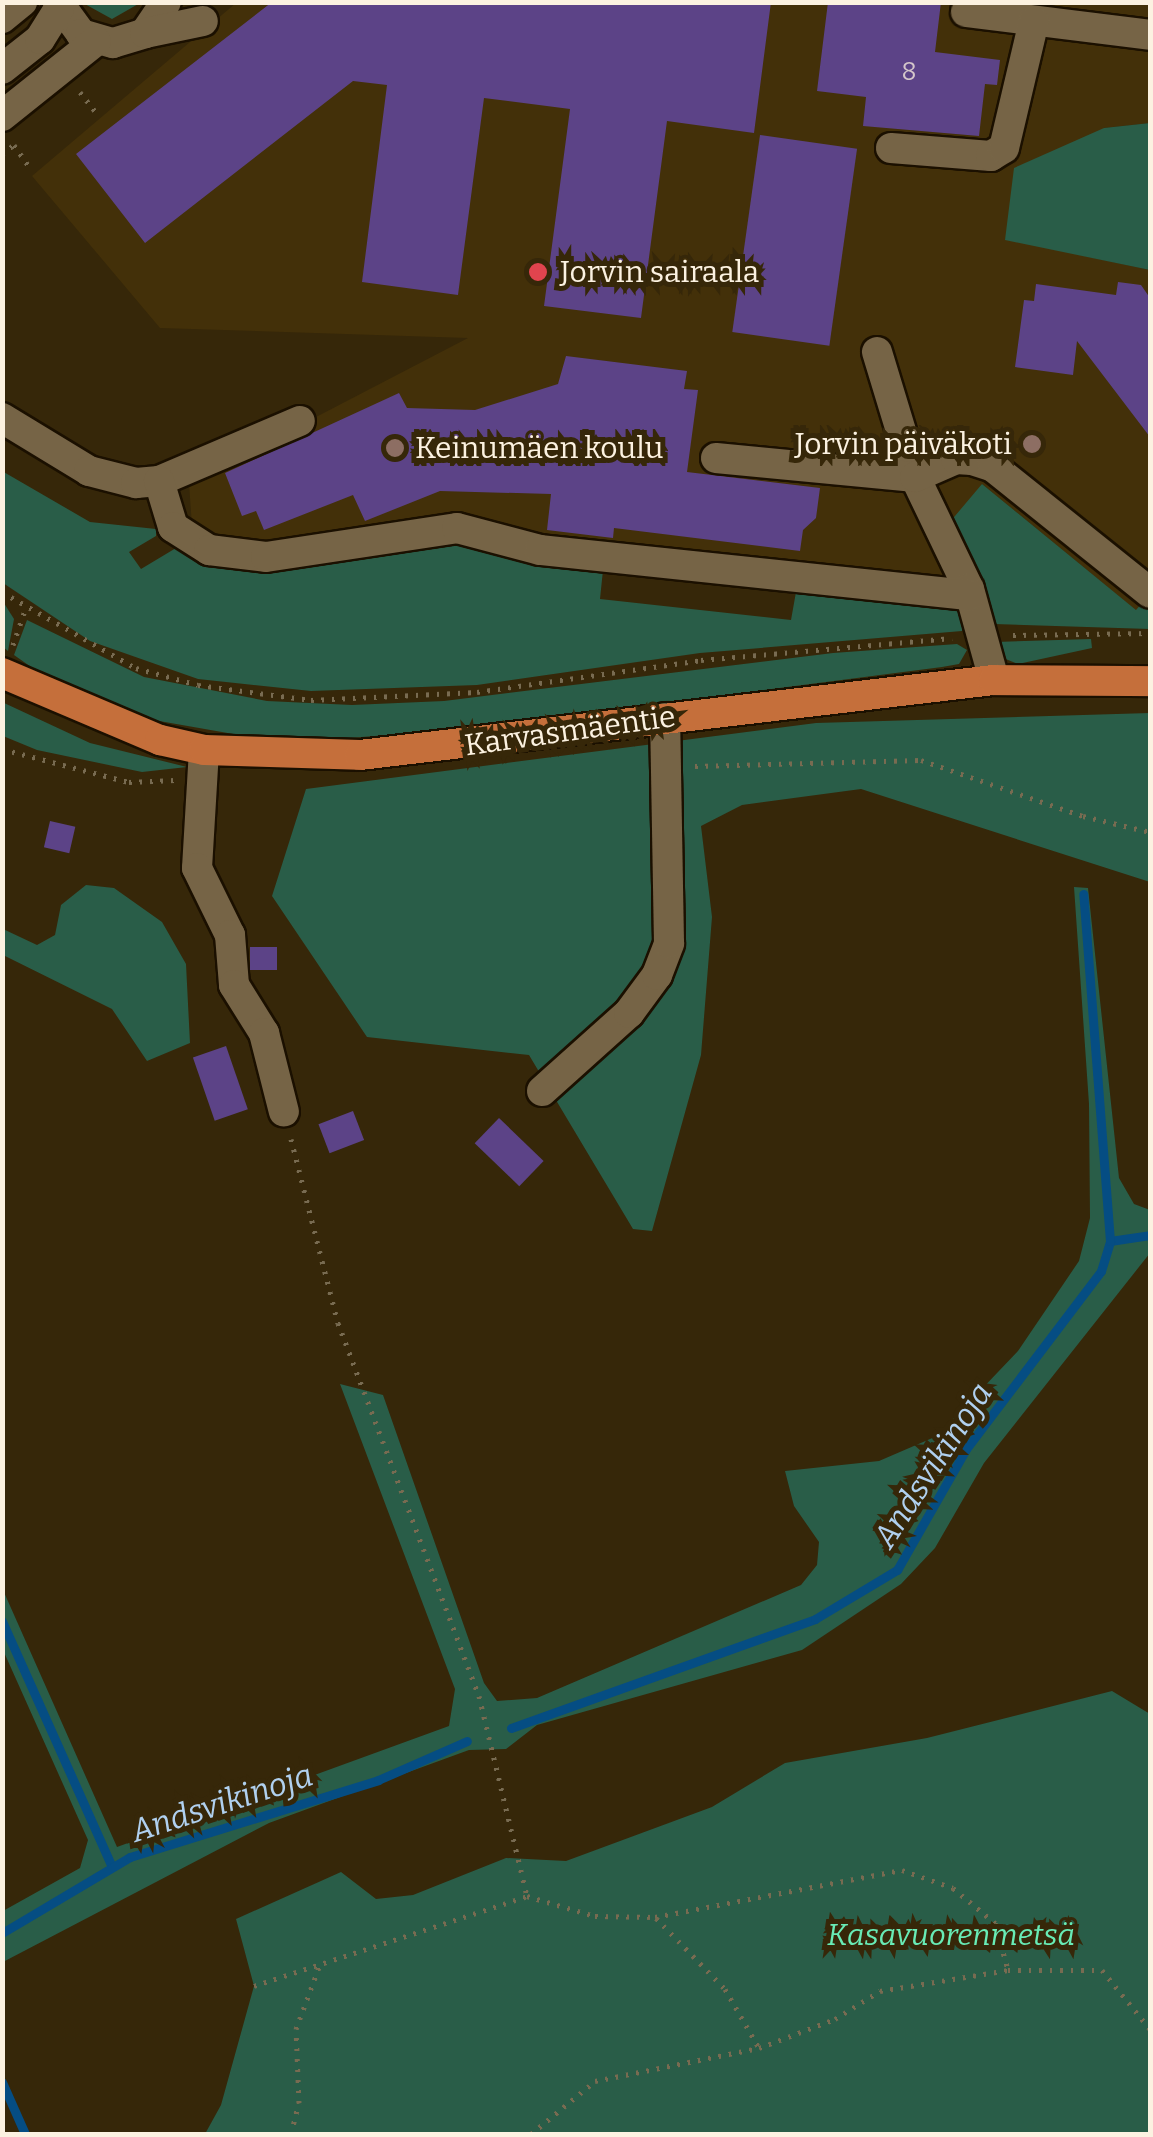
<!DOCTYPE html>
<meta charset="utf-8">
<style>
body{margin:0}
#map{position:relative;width:1153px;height:2137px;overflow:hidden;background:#362709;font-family:Bitter,serif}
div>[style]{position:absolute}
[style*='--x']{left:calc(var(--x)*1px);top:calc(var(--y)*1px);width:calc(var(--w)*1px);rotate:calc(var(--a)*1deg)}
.built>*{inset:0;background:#433009}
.green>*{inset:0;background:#295d48}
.stream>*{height:9px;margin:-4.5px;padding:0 4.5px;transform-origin:4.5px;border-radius:4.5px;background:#054d83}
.building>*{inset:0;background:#5c4387;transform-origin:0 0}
.path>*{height:5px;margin-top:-2.5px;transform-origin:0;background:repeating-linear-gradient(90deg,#786b51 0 2.5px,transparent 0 10.5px)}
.roads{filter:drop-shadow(2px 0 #1b1000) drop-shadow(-2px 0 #1b1000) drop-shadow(0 2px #1b1000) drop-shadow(0 -2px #1b1000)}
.minor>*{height:30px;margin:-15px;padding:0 15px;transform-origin:15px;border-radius:15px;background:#766446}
.major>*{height:30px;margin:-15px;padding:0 15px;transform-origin:15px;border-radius:15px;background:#c56f3b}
.dots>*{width:28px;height:28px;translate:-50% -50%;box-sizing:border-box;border:5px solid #362709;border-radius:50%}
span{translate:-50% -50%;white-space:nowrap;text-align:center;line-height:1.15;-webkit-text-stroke:10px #362709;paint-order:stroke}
.number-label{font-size:25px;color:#d4c6ca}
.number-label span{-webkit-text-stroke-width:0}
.poi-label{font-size:30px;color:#fcf2e1}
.left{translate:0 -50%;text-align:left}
.right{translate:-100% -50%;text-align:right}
.street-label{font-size:30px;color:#fcf2e1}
.park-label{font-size:30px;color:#68ebb6;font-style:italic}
.water-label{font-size:32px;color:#b0d0ef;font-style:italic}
.frame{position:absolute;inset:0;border:5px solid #fcf2e1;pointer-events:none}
</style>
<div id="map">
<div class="built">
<i style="clip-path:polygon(236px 3px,1150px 3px,1150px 123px,1104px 128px,1005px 239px,1150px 270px,1150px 594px,1137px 611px,982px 484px,974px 586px,539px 540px,441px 514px,274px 550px,225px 547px,192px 526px,189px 483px,468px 338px,160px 328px,32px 176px)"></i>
</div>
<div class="green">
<i style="clip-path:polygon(83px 3px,140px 3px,112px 19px)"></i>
<i style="clip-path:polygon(1150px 123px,1150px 270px,1005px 240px,1014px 168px,1104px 128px)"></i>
<i style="clip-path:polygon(2px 471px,90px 522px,156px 529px,156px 536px,129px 552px,141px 569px,181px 545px,436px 539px,603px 570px,600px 599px,791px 620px,796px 592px,950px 599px,960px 604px,966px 622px,962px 631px,700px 653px,477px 685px,311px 691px,198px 679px,90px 641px,3px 583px)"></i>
<i style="clip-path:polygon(982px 484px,1136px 610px,1150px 594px,1150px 629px,994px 624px,944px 529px)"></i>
<i style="clip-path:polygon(2px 600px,14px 619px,8px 651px,3px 647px)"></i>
<i style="clip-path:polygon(27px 620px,144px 677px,267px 701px,352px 705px,444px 701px,833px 653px,957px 644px,967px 650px,959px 664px,942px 667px,464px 729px,349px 738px,239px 735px,142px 718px,51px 681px,14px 655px)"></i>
<i style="clip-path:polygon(1091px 639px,1092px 648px,1018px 664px,1003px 658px,995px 642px)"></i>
<i style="clip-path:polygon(2px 702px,90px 743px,187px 767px,142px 772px,37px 750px,3px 736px)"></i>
<i style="clip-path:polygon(1150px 713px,1150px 882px,861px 789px,742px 805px,701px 826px,712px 917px,701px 1055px,652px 1231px,633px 1229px,529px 1055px,367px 1037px,272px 896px,306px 789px,816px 723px)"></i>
<i style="clip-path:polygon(86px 885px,114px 888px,162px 922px,186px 964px,190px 1043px,147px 1061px,112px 1009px,3px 955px,3px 929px,37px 945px,55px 935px,61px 905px)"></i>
<i style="clip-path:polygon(1074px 887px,1088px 888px,1119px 1178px,1134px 1204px,1150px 1210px,1150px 1253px,984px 1463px,935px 1548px,901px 1584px,802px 1650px,537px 1725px,506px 1749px,469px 1750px,269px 1823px,3px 1962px,3px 1911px,80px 1868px,88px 1840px,3px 1650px,3px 1590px,117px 1847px,449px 1726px,455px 1689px,340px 1384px,383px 1395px,484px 1683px,497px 1701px,537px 1698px,801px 1585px,817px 1565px,819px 1542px,794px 1506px,785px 1471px,879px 1461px,937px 1436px,1018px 1351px,1079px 1261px,1090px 1218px,1089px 1104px)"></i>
<i style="clip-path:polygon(1112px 1691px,1150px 1714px,1150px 2134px,205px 2134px,221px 2105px,254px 1986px,236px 1919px,341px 1872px,376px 1899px,413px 1895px,506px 1858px,566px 1861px,712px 1807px,785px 1763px,927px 1738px)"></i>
</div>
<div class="stream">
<i style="--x:1110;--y:1241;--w:40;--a:-8.5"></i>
<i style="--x:2;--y:1621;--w:269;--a:65.9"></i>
<i style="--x:511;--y:1728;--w:323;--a:-19.7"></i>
<i style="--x:815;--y:1619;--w:96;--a:-30.9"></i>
<i style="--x:897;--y:1570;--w:139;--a:-60.3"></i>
<i style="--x:966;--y:1449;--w:223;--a:-52.8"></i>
<i style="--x:1101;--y:1271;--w:31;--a:-73"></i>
<i style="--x:1110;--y:1241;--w:348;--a:-94.4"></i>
<i style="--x:2;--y:1933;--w:149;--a:-30.7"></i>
<i style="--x:130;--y:1857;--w:260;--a:-17.2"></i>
<i style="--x:378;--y:1780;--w:97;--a:-23.7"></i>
<i style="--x:2;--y:2082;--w:57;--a:66.1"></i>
</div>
<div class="building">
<i style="clip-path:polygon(272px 2px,771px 2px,754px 133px,667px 121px,641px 318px,544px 306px,570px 109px,484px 98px,458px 295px,362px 282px,387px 85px,353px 81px,145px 243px,76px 154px)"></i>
<i style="clip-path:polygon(828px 2px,941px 2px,935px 52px,1000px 60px,997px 85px,985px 84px,979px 136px,863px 126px,866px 97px,817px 91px)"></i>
<i style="left:760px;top:135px;width:98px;height:199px;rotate:8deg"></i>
<i style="clip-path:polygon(1118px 282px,1141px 285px,1150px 298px,1150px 437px,1077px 341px,1073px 375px,1015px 367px,1024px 300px,1034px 301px,1036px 284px,1116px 295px)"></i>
<i style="clip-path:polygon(566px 356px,687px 371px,684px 389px,698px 390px,687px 472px,820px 488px,816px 518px,803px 530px,800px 551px,614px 528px,613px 538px,547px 530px,551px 494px,440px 491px,365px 521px,353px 495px,264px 530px,256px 511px,242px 516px,225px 473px,399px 393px,407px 408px,475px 410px,558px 384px)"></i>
<i style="left:50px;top:821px;width:26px;height:27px;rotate:13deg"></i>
<i style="left:250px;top:947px;width:27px;height:23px"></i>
<i style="left:226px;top:1046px;width:67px;height:35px;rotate:71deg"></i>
<i style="left:353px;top:1111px;width:31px;height:37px;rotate:69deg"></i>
<i style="left:499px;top:1118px;width:62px;height:35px;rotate:44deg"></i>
</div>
<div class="path">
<i style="--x:80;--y:92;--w:28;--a:52"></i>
<i style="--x:14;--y:145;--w:29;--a:55"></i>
<i style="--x:2;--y:154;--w:18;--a:-38"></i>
<i style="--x:2;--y:592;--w:154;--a:29.6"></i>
<i style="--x:136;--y:668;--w:64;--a:15.3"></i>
<i style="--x:198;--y:685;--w:114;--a:7.6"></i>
<i style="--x:311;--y:700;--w:166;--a:-2.8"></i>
<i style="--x:477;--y:692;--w:226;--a:-8.1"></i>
<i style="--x:701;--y:660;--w:252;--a:-5"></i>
<i style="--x:1013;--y:635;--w:137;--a:-0.8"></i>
<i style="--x:13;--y:645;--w:37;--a:-71"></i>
<i style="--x:2;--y:749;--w:131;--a:14.6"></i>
<i style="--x:129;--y:782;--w:46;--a:-2.5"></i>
<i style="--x:695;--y:766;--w:226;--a:-1.5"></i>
<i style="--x:921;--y:760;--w:171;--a:19.1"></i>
<i style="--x:1083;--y:816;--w:69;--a:13.4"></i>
<i style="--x:291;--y:1139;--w:190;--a:75.7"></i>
<i style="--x:338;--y:1323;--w:399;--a:69.3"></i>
<i style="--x:479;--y:1696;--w:206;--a:76.5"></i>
<i style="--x:656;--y:1918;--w:99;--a:45.8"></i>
<i style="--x:725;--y:1989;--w:68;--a:60"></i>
<i style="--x:254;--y:1986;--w:287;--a:-18.2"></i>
<i style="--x:527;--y:1896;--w:71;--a:16.4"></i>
<i style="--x:595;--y:1916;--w:60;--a:1"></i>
<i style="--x:655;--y:1917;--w:251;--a:-10.8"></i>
<i style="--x:902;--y:1870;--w:54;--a:19.4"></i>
<i style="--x:953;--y:1888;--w:55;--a:39.8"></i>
<i style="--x:995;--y:1923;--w:49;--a:74.5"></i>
<i style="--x:291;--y:2134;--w:32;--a:-76"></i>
<i style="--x:299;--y:2103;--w:74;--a:-92.3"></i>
<i style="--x:296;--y:2029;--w:66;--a:-69.6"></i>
<i style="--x:531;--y:2134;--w:83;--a:-39.6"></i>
<i style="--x:595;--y:2081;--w:167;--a:-11.4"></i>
<i style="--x:759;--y:2048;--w:81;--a:-20.9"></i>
<i style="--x:835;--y:2019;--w:53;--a:-31.9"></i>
<i style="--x:880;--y:1991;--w:130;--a:-9.3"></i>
<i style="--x:1008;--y:1970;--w:94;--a:0"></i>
<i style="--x:1102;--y:1970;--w:76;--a:50.9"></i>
</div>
<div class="roads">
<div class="minor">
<i style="--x:58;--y:2;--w:39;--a:54"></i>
<i style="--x:81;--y:34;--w:33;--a:16"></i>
<i style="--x:113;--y:43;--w:34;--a:-17"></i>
<i style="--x:145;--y:33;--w:37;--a:-56"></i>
<i style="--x:966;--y:12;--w:185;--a:7.1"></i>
<i style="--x:2;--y:18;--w:26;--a:-39"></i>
<i style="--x:145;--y:33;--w:59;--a:-11.7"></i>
<i style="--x:2;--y:69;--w:48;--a:-38.3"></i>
<i style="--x:40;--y:39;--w:36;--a:-58"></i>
<i style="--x:2;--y:116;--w:120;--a:-38.6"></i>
<i style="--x:891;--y:148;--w:100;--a:4.6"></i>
<i style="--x:991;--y:156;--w:15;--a:-32"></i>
<i style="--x:1004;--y:148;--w:130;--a:-76.7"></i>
<i style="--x:877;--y:352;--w:131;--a:73.1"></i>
<i style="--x:915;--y:477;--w:124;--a:64.3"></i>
<i style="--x:969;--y:589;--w:94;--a:74.6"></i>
<i style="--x:2;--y:418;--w:102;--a:31.3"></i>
<i style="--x:89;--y:471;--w:49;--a:14.3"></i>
<i style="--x:136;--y:483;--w:23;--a:-5"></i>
<i style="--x:159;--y:481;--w:153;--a:-23.1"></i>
<i style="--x:716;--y:458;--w:200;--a:5.5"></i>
<i style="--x:915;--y:477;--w:45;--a:-23.7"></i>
<i style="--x:956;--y:459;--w:16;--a:4"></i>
<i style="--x:972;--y:460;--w:22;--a:18"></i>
<i style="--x:993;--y:467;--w:201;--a:38.7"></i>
<i style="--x:159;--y:481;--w:48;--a:73.1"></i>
<i style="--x:173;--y:527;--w:43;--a:32.6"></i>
<i style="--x:209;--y:550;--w:57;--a:7"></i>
<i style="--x:266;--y:557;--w:193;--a:-8.6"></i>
<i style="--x:457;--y:528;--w:86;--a:14.8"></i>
<i style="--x:540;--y:550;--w:432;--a:6"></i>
<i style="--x:204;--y:750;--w:118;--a:93.4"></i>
<i style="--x:197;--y:868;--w:75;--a:63.8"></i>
<i style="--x:230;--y:935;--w:50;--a:85.4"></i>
<i style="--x:234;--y:985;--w:57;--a:58"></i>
<i style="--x:264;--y:1033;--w:81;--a:75.8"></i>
<i style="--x:542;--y:1091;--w:117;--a:-41.9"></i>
<i style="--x:629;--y:1013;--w:47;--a:-53.6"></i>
<i style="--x:657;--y:975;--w:34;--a:-69"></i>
<i style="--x:669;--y:943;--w:225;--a:-91"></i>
</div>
<div class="major">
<i style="--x:2;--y:673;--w:172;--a:23"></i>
<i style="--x:160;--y:740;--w:45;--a:12.8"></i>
<i style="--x:204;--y:750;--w:156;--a:1.8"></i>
<i style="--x:360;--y:755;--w:638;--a:-6.75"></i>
<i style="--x:994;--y:680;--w:156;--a:0.4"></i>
</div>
</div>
<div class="dots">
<i style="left:538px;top:272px;background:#e0444e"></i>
<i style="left:1032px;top:444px;background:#8d6e63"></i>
<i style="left:395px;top:448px;background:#8d6e63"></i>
</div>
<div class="number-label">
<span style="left:909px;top:72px">8</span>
</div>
<div class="poi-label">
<span class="left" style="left:560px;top:272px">Jorvin sairaala</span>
<span class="right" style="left:1012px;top:444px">Jorvin päiväkoti</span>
<span class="left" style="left:415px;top:448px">Keinumäen koulu</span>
</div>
<div class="street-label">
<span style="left:570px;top:731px;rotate:-8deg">Karvasmäentie</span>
</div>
<div class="park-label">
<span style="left:951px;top:1935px">Kasavuorenmetsä</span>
</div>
<div class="water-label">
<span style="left:933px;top:1465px;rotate:-57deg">Andsvikinoja</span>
<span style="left:222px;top:1803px;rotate:-18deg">Andsvikinoja</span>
</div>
<div class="frame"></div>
</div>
